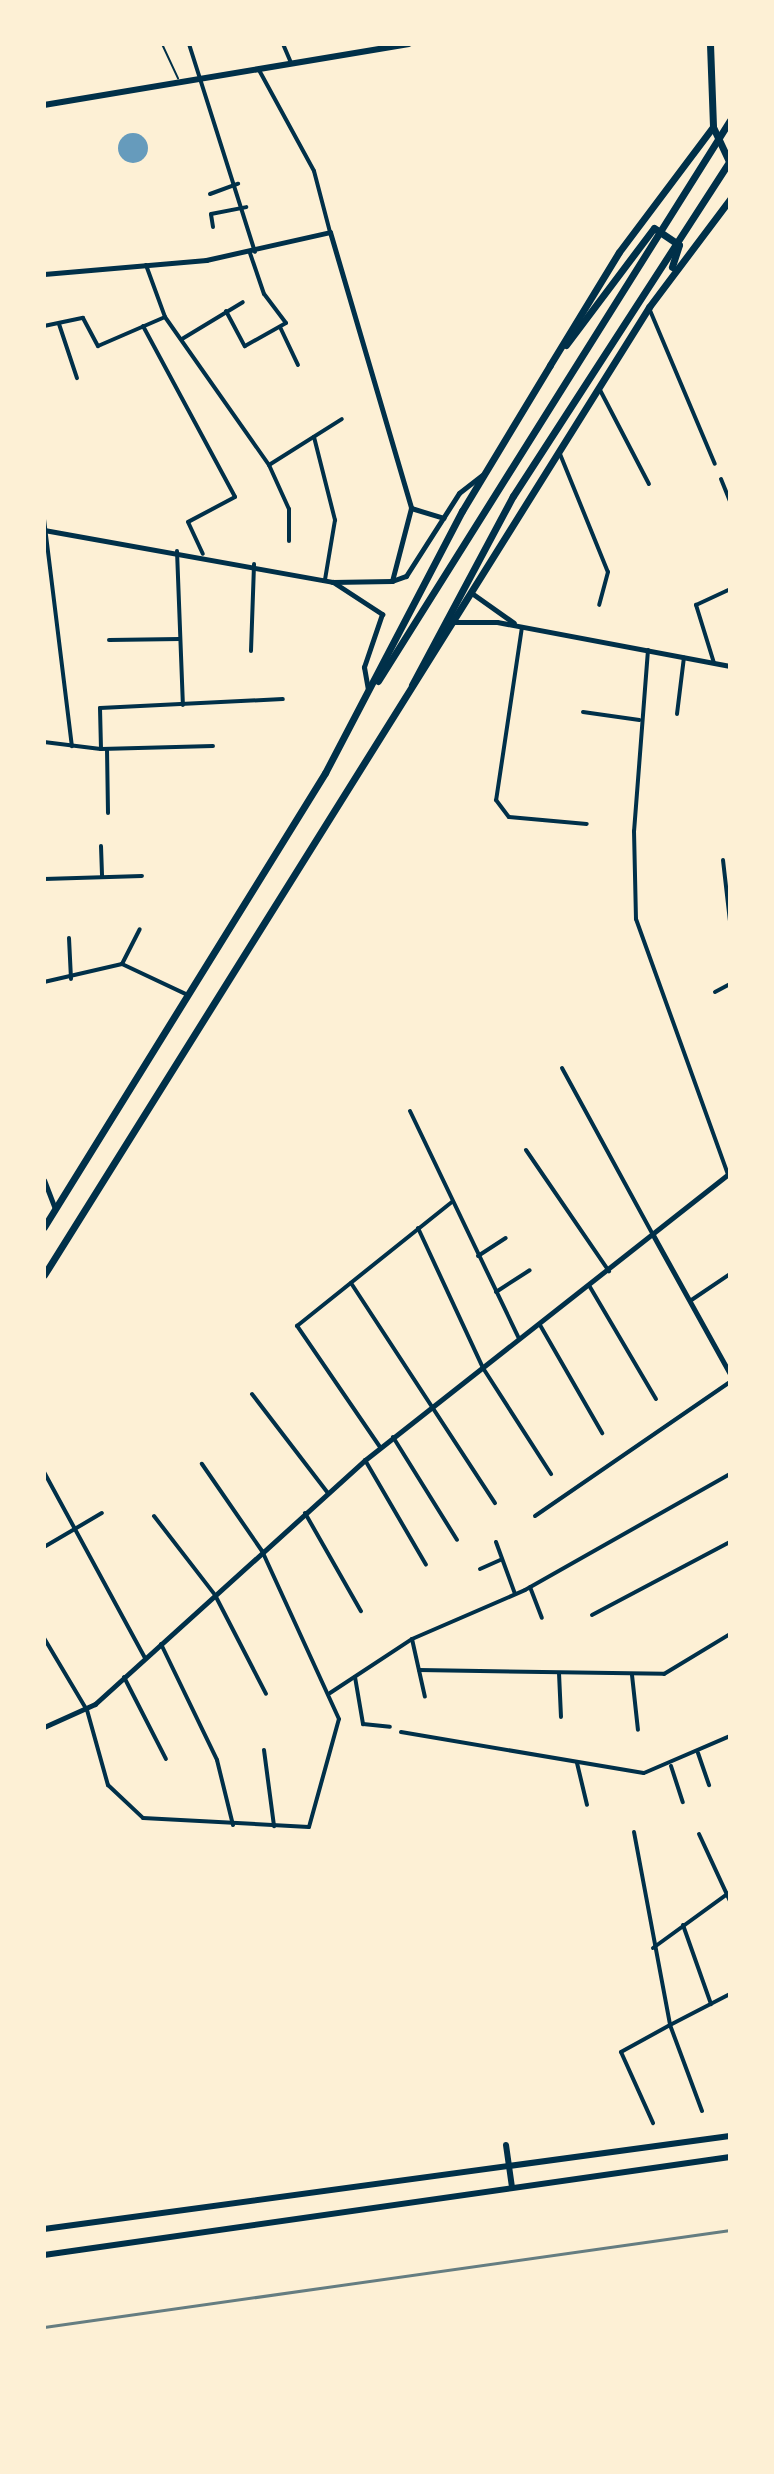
<!DOCTYPE html>
<style>
body{margin:0}
#map{position:relative;width:774px;height:2474px;overflow:hidden;background:#fdf0d5;font-family:Lora,serif}
div>[style]{position:absolute}
[style*='--x']{left:calc(var(--x)*1px);top:calc(var(--y)*1px);width:calc(var(--w)*1px);rotate:calc(var(--a)*1deg)}
.water>*{inset:0;background:#669bbc}
.round{border-radius:50%}
.service>*{height:2px;margin:-1px;padding:0 1px;transform-origin:1px;border-radius:1px;background:#003049}
.minor>*{height:4px;margin:-2px;padding:0 2px;transform-origin:2px;border-radius:2px;background:#003049}
.tertiary>*{height:5px;margin:-2.5px;padding:0 2.5px;transform-origin:2.5px;border-radius:2.5px;background:#003049}
.secondary>*{height:6px;margin:-3px;padding:0 3px;transform-origin:3px;border-radius:3px;background:#003049}
.trunk>*{height:7px;margin:-3.5px;padding:0 3.5px;transform-origin:3.5px;border-radius:3.5px;background:#003049}
.rail>*{height:3px;margin:-1.5px;padding:0 1.5px;transform-origin:1.5px;border-radius:1.5px;background:#657d81}
span{translate:-50% -50%;white-space:nowrap;text-align:center;line-height:1.15;-webkit-text-stroke:7px #fdf0d5;paint-order:stroke}
.frame{position:absolute;inset:0;border:46px solid #fdf0d5;pointer-events:none}
</style>
<div id="map">
<div class="water">
<i class="round" style="left:118px;top:133px;width:30px;height:30px"></i>
</div>
<div class="service">
<i style="--x:162;--y:44;--w:38;--a:65"></i>
</div>
<div class="minor">
<i style="--x:189;--y:44;--w:218;--a:72.4"></i>
<i style="--x:283;--y:44;--w:21;--a:67"></i>
<i style="--x:259;--y:70;--w:115;--a:61.4"></i>
<i style="--x:314;--y:171;--w:63;--a:75.3"></i>
<i style="--x:210;--y:194;--w:30;--a:-20"></i>
<i style="--x:213;--y:227;--w:13;--a:-99"></i>
<i style="--x:211;--y:214;--w:36;--a:-11"></i>
<i style="--x:146;--y:265;--w:55;--a:69.9"></i>
<i style="--x:165;--y:317;--w:181;--a:54.9"></i>
<i style="--x:269;--y:465;--w:86;--a:-32.2"></i>
<i style="--x:649;--y:308;--w:169;--a:67.1"></i>
<i style="--x:226;--y:311;--w:40;--a:62"></i>
<i style="--x:245;--y:346;--w:47;--a:-29.3"></i>
<i style="--x:286;--y:323;--w:36;--a:-127"></i>
<i style="--x:264;--y:294;--w:43;--a:-108.9"></i>
<i style="--x:59;--y:324;--w:57;--a:71.6"></i>
<i style="--x:44;--y:326;--w:40;--a:-12"></i>
<i style="--x:83;--y:318;--w:32;--a:62"></i>
<i style="--x:98;--y:346;--w:73;--a:-23.4"></i>
<i style="--x:143;--y:326;--w:194;--a:61.7"></i>
<i style="--x:235;--y:497;--w:53;--a:152"></i>
<i style="--x:188;--y:522;--w:35;--a:65"></i>
<i style="--x:280;--y:327;--w:42;--a:64.7"></i>
<i style="--x:182;--y:339;--w:71;--a:-31.2"></i>
<i style="--x:600;--y:390;--w:106;--a:62.5"></i>
<i style="--x:314;--y:437;--w:86;--a:75.8"></i>
<i style="--x:335;--y:520;--w:61;--a:99.5"></i>
<i style="--x:560;--y:454;--w:127;--a:67.9"></i>
<i style="--x:608;--y:572;--w:34;--a:105"></i>
<i style="--x:269;--y:465;--w:48;--a:65.6"></i>
<i style="--x:289;--y:509;--w:32;--a:90"></i>
<i style="--x:721;--y:479;--w:24;--a:68"></i>
<i style="--x:44;--y:519;--w:229;--a:83"></i>
<i style="--x:177;--y:551;--w:154;--a:87.8"></i>
<i style="--x:522;--y:627;--w:175;--a:98.5"></i>
<i style="--x:496;--y:800;--w:21;--a:53"></i>
<i style="--x:509;--y:817;--w:78;--a:5.1"></i>
<i style="--x:109;--y:640;--w:71;--a:-0.8"></i>
<i style="--x:648;--y:650;--w:182;--a:94.4"></i>
<i style="--x:634;--y:831;--w:88;--a:88.7"></i>
<i style="--x:636;--y:919;--w:272;--a:70.2"></i>
<i style="--x:251;--y:651;--w:87;--a:-88"></i>
<i style="--x:714;--y:663;--w:61;--a:-107.2"></i>
<i style="--x:696;--y:605;--w:38;--a:-25"></i>
<i style="--x:583;--y:712;--w:57;--a:8.1"></i>
<i style="--x:677;--y:714;--w:57;--a:-83"></i>
<i style="--x:44;--y:742;--w:57;--a:7"></i>
<i style="--x:101;--y:749;--w:112;--a:-1.5"></i>
<i style="--x:101;--y:749;--w:41;--a:-91.4"></i>
<i style="--x:100;--y:708;--w:183;--a:-2.8"></i>
<i style="--x:107;--y:749;--w:64;--a:89.1"></i>
<i style="--x:101;--y:846;--w:31;--a:88"></i>
<i style="--x:723;--y:860;--w:61;--a:83.5"></i>
<i style="--x:44;--y:879;--w:98;--a:-1.8"></i>
<i style="--x:69;--y:938;--w:41;--a:87.2"></i>
<i style="--x:122;--y:964;--w:39;--a:-63"></i>
<i style="--x:44;--y:982;--w:80;--a:-13"></i>
<i style="--x:122;--y:964;--w:73;--a:25.2"></i>
<i style="--x:715;--y:992;--w:17;--a:-28"></i>
<i style="--x:562;--y:1068;--w:190;--a:61.4"></i>
<i style="--x:410;--y:1111;--w:252;--a:64.4"></i>
<i style="--x:526;--y:1150;--w:147;--a:55.6"></i>
<i style="--x:418;--y:1228;--w:154;--a:65.1"></i>
<i style="--x:483;--y:1368;--w:126;--a:57.3"></i>
<i style="--x:478;--y:1256;--w:33;--a:-33"></i>
<i style="--x:351;--y:1283;--w:263;--a:56.8"></i>
<i style="--x:590;--y:1287;--w:130;--a:59.5"></i>
<i style="--x:496;--y:1292;--w:40;--a:-32.9"></i>
<i style="--x:690;--y:1301;--w:48;--a:-34"></i>
<i style="--x:540;--y:1325;--w:125;--a:60.1"></i>
<i style="--x:252;--y:1394;--w:125;--a:52.5"></i>
<i style="--x:393;--y:1437;--w:121;--a:58.1"></i>
<i style="--x:380;--y:1447;--w:147;--a:-124.4"></i>
<i style="--x:297;--y:1326;--w:198;--a:-38.7"></i>
<i style="--x:365;--y:1460;--w:121;--a:59.8"></i>
<i style="--x:44;--y:1472;--w:212;--a:61.5"></i>
<i style="--x:305;--y:1513;--w:113;--a:60.3"></i>
<i style="--x:154;--y:1516;--w:100;--a:52.3"></i>
<i style="--x:215;--y:1595;--w:111;--a:62.7"></i>
<i style="--x:535;--y:1516;--w:237;--a:-34.5"></i>
<i style="--x:496;--y:1542;--w:55;--a:69.9"></i>
<i style="--x:44;--y:1547;--w:67;--a:-30.4"></i>
<i style="--x:480;--y:1569;--w:24;--a:-24"></i>
<i style="--x:530;--y:1587;--w:33;--a:69"></i>
<i style="--x:592;--y:1615;--w:156;--a:-27.9"></i>
<i style="--x:44;--y:1638;--w:84;--a:59.2"></i>
<i style="--x:87;--y:1710;--w:78;--a:74.4"></i>
<i style="--x:108;--y:1785;--w:48;--a:43.3"></i>
<i style="--x:143;--y:1818;--w:166;--a:3.1"></i>
<i style="--x:309;--y:1827;--w:112;--a:-74.5"></i>
<i style="--x:339;--y:1719;--w:185;--a:-114.6"></i>
<i style="--x:262;--y:1551;--w:106;--a:-124.6"></i>
<i style="--x:412;--y:1639;--w:59;--a:77.4"></i>
<i style="--x:161;--y:1644;--w:129;--a:64.2"></i>
<i style="--x:217;--y:1760;--w:67;--a:76.2"></i>
<i style="--x:419;--y:1670;--w:245;--a:0.9"></i>
<i style="--x:664;--y:1674;--w:77;--a:-31.2"></i>
<i style="--x:559;--y:1673;--w:44;--a:87.4"></i>
<i style="--x:632;--y:1675;--w:55;--a:83.8"></i>
<i style="--x:124;--y:1677;--w:92;--a:62.9"></i>
<i style="--x:355;--y:1677;--w:48;--a:80.3"></i>
<i style="--x:363;--y:1724;--w:27;--a:6"></i>
<i style="--x:330;--y:1693;--w:98;--a:-33.4"></i>
<i style="--x:412;--y:1639;--w:123;--a:-23.4"></i>
<i style="--x:525;--y:1590;--w:236;--a:-29.5"></i>
<i style="--x:401;--y:1732;--w:246;--a:9.6"></i>
<i style="--x:644;--y:1773;--w:94;--a:-23.3"></i>
<i style="--x:264;--y:1750;--w:77;--a:82.5"></i>
<i style="--x:698;--y:1753;--w:34;--a:71"></i>
<i style="--x:577;--y:1763;--w:43;--a:76.6"></i>
<i style="--x:671;--y:1766;--w:38;--a:72"></i>
<i style="--x:634;--y:1832;--w:196;--a:79.4"></i>
<i style="--x:670;--y:2025;--w:56;--a:151.1"></i>
<i style="--x:621;--y:2052;--w:78;--a:65.7"></i>
<i style="--x:699;--y:1834;--w:74;--a:65.2"></i>
<i style="--x:683;--y:1925;--w:84;--a:70.5"></i>
<i style="--x:653;--y:1948;--w:95;--a:-36"></i>
<i style="--x:702;--y:2111;--w:92;--a:-110.4"></i>
<i style="--x:670;--y:2025;--w:68;--a:-27.3"></i>
</div>
<div class="tertiary">
<i style="--x:44;--y:274;--w:163;--a:-4.9"></i>
<i style="--x:206;--y:260;--w:127;--a:-12.7"></i>
<i style="--x:330;--y:232;--w:288;--a:73.6"></i>
<i style="--x:411;--y:508;--w:75;--a:104.6"></i>
<i style="--x:411;--y:508;--w:34;--a:17"></i>
<i style="--x:44;--y:530;--w:293;--a:10.2"></i>
<i style="--x:332;--y:582;--w:60;--a:-1"></i>
<i style="--x:392;--y:581;--w:15;--a:-20"></i>
<i style="--x:406;--y:576;--w:98;--a:-57.4"></i>
<i style="--x:459;--y:493;--w:29;--a:-38"></i>
<i style="--x:333;--y:582;--w:59;--a:33.1"></i>
<i style="--x:382;--y:614;--w:56;--a:108.8"></i>
<i style="--x:364;--y:667;--w:22;--a:80"></i>
<i style="--x:473;--y:594;--w:50;--a:35.3"></i>
<i style="--x:455;--y:622;--w:42;--a:0"></i>
<i style="--x:497;--y:622;--w:237;--a:10.7"></i>
<i style="--x:44;--y:1180;--w:30;--a:69"></i>
<i style="--x:653;--y:1235;--w:159;--a:61"></i>
<i style="--x:44;--y:1727;--w:56;--a:-24.3"></i>
<i style="--x:95;--y:1704;--w:364;--a:-42.1"></i>
<i style="--x:365;--y:1460;--w:464;--a:-38.2"></i>
</div>
<div class="secondary">
<i style="--x:44;--y:105;--w:370;--a:-9.5"></i>
<i style="--x:506;--y:2145;--w:42;--a:81.9"></i>
<i style="--x:44;--y:2229;--w:692;--a:-7.72"></i>
<i style="--x:44;--y:2255;--w:693;--a:-8.13"></i>
</div>
<div class="trunk">
<i style="--x:710;--y:44;--w:83;--a:87.9"></i>
<i style="--x:713;--y:127;--w:40;--a:65"></i>
<i style="--x:566;--y:345;--w:146;--a:-53.1"></i>
<i style="--x:654;--y:228;--w:30;--a:34"></i>
<i style="--x:679;--y:245;--w:23;--a:108"></i>
<i style="--x:378;--y:681;--w:662;--a:-57.89"></i>
<i style="--x:412;--y:685;--w:214;--a:-61.9"></i>
<i style="--x:513;--y:496;--w:399;--a:-57.1"></i>
<i style="--x:44;--y:1227;--w:534;--a:-58.24"></i>
<i style="--x:325;--y:773;--w:296;--a:-62.4"></i>
<i style="--x:462;--y:511;--w:170;--a:-58.9"></i>
<i style="--x:550;--y:365;--w:132;--a:-58.6"></i>
<i style="--x:619;--y:252;--w:156;--a:-53.1"></i>
<i style="--x:44;--y:1275;--w:1142;--a:-57.99"></i>
<i style="--x:649;--y:307;--w:135;--a:-53.1"></i>
</div>
<div class="rail">
<i style="--x:44;--y:2327;--w:693;--a:-8.05"></i>
</div>
<div class="frame"></div>
</div>
